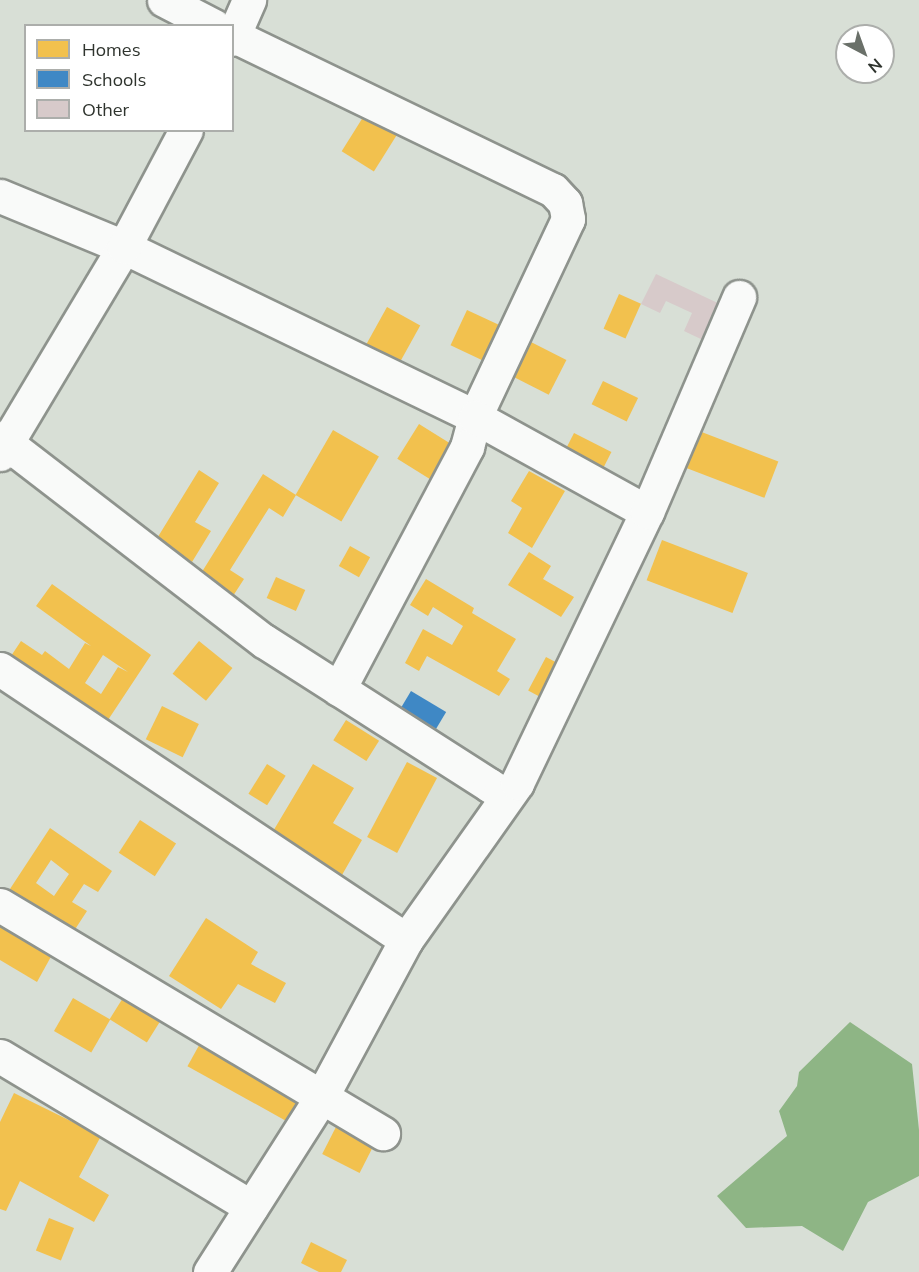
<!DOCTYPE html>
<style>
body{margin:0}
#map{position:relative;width:919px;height:1272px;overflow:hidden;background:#d8dfd6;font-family:Mulish,sans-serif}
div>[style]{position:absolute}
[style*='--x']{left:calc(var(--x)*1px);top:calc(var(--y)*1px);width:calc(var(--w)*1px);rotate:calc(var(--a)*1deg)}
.water>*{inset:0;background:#8eb585}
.homes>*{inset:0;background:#f2c14e;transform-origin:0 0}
.schools>*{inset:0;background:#3f88c5;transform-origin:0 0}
.building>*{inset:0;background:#d7caca}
.roads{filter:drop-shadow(2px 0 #8e938d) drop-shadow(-2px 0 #8e938d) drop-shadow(0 2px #8e938d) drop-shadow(0 -2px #8e938d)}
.street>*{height:33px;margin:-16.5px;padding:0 16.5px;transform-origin:16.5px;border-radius:16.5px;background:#f9faf9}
span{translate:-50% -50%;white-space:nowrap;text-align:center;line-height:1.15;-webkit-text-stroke:6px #fff;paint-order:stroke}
.legend{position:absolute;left:24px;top:24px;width:210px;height:108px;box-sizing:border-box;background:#fff;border:2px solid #acaeab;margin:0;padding:8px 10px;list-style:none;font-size:18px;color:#2f342e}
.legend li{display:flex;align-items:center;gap:12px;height:30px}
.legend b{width:30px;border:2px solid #acaeab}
.north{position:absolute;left:835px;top:24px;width:60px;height:60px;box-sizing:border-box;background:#fff;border:2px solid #acaeab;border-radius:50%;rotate:139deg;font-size:16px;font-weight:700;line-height:24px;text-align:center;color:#2f342e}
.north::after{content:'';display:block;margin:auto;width:21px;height:27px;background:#6a7069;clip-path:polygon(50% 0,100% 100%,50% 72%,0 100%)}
</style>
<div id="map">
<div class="water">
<i style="clip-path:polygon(850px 1022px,912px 1064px,919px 1130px,919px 1176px,868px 1202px,843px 1251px,802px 1226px,746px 1228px,717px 1196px,787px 1136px,779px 1111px,797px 1086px,799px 1072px)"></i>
</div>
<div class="homes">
<i style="left:365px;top:114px;width:38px;height:44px;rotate:32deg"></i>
<i style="left:619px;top:294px;width:24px;height:38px;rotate:24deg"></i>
<i style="left:387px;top:307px;width:38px;height:42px;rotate:29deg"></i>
<i style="left:467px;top:310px;width:38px;height:39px;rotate:25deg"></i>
<i style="left:529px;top:341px;width:42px;height:39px;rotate:27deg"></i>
<i style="left:603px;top:381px;width:39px;height:26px;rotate:26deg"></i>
<i style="left:419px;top:424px;width:44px;height:41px;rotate:32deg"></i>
<i style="left:333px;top:430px;width:53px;height:75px;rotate:30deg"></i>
<i style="left:699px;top:431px;width:85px;height:39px;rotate:21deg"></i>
<i style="left:574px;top:433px;width:42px;height:21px;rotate:27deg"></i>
<i style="clip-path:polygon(199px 470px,219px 483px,195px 522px,211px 531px,192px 562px,156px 540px)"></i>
<i style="clip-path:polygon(529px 471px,565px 491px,532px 548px,508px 533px,522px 508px,511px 501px)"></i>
<i style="clip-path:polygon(263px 474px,296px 495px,283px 517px,269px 508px,230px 570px,244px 579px,233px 596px,200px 575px)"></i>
<i style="left:662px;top:540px;width:92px;height:43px;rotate:21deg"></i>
<i style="left:350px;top:546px;width:23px;height:23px;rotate:29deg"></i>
<i style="clip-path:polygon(529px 552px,551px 566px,543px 579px,574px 597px,561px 617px,508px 585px)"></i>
<i style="left:276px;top:577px;width:32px;height:23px;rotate:24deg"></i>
<i style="clip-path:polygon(426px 579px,474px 608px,472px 613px,516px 639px,497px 671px,510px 679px,499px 696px,427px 656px,419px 671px,405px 663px,423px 629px,452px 645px,463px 626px,433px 607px,428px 616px,410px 605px)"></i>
<i style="clip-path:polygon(evenodd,52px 584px,151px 655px,108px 720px,11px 656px,21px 641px,42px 655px,45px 651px,69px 669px,85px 643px,91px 646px,36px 606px,52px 584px,103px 655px,128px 672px,118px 667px,101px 694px,85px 683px,103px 655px)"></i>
<i style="left:199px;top:641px;width:43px;height:42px;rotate:39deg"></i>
<i style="left:546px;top:657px;width:21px;height:38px;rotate:28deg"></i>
<i style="left:162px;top:706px;width:41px;height:37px;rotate:26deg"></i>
<i style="left:346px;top:720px;width:39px;height:24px;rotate:32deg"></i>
<i style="left:407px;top:762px;width:34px;height:85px;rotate:28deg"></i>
<i style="left:267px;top:764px;width:22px;height:35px;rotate:32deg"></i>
<i style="clip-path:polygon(313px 764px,354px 788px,333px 823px,362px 840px,342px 875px,272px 833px)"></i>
<i style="left:140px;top:820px;width:43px;height:39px;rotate:33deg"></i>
<i style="clip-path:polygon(evenodd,50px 828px,112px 871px,98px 892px,84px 884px,72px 902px,87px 911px,72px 934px,8px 892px,50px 828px,51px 860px,69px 874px,54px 896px,36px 883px,51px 860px)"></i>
<i style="clip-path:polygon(206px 918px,258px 952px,251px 964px,286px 983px,275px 1003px,238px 984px,221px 1009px,169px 976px)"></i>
<i style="clip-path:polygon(0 923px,53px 953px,37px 982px,0 960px)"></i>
<i style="left:126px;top:993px;width:44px;height:31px;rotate:32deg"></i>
<i style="left:73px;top:998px;width:43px;height:38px;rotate:30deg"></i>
<i style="left:202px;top:1040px;width:119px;height:30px;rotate:29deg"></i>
<i style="clip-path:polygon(14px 1093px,101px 1136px,79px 1177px,109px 1195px,94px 1222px,20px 1181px,6px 1211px,0 1209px,0 1122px)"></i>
<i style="left:339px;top:1121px;width:42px;height:37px;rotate:27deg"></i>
<i style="left:49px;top:1218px;width:27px;height:35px;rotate:22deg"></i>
<i style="clip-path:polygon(311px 1242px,347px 1260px,341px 1272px,319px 1272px,301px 1263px)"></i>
</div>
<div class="schools">
<i style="left:411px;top:691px;width:41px;height:20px;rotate:31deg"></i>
</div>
<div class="building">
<i style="clip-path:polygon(656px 274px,722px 305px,705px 341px,684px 331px,692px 313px,666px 301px,660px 313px,641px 304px)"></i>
</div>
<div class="roads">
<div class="street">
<i style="--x:164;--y:0;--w:56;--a:27.5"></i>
<i style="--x:232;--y:35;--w:356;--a:25.8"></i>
<i style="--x:553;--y:190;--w:18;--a:47"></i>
<i style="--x:565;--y:203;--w:16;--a:79"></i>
<i style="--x:568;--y:219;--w:219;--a:115.2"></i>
<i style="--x:475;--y:417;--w:31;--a:105"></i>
<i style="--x:467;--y:447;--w:274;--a:117.9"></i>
<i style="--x:232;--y:39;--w:43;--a:-66.4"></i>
<i style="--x:0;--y:196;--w:134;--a:22.4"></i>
<i style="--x:124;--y:247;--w:390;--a:25.8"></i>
<i style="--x:475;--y:417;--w:196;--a:28.9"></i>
<i style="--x:0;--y:438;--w:333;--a:37.6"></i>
<i style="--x:264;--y:641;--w:267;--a:32.6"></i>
<i style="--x:489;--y:785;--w:13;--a:32"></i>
<i style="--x:500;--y:792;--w:9;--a:-6"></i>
<i style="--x:0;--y:454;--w:241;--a:-59.1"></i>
<i style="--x:124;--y:247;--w:132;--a:-62.1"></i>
<i style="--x:0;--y:669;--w:488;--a:33.7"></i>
<i style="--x:0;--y:905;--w:446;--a:30.8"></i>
<i style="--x:0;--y:1056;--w:293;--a:31"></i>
<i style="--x:210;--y:1272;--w:209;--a:-57.5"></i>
<i style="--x:322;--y:1096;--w:177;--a:-61.7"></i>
<i style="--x:406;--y:940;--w:192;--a:-54.7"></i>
<i style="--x:517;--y:783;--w:301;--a:-64.4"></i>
<i style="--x:647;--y:512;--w:234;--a:-66.8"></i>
</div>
</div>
<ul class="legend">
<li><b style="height:16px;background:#f2c14e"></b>Homes</li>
<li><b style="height:16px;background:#3f88c5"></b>Schools</li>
<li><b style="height:16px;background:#d7caca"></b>Other</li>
</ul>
<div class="north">N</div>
</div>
